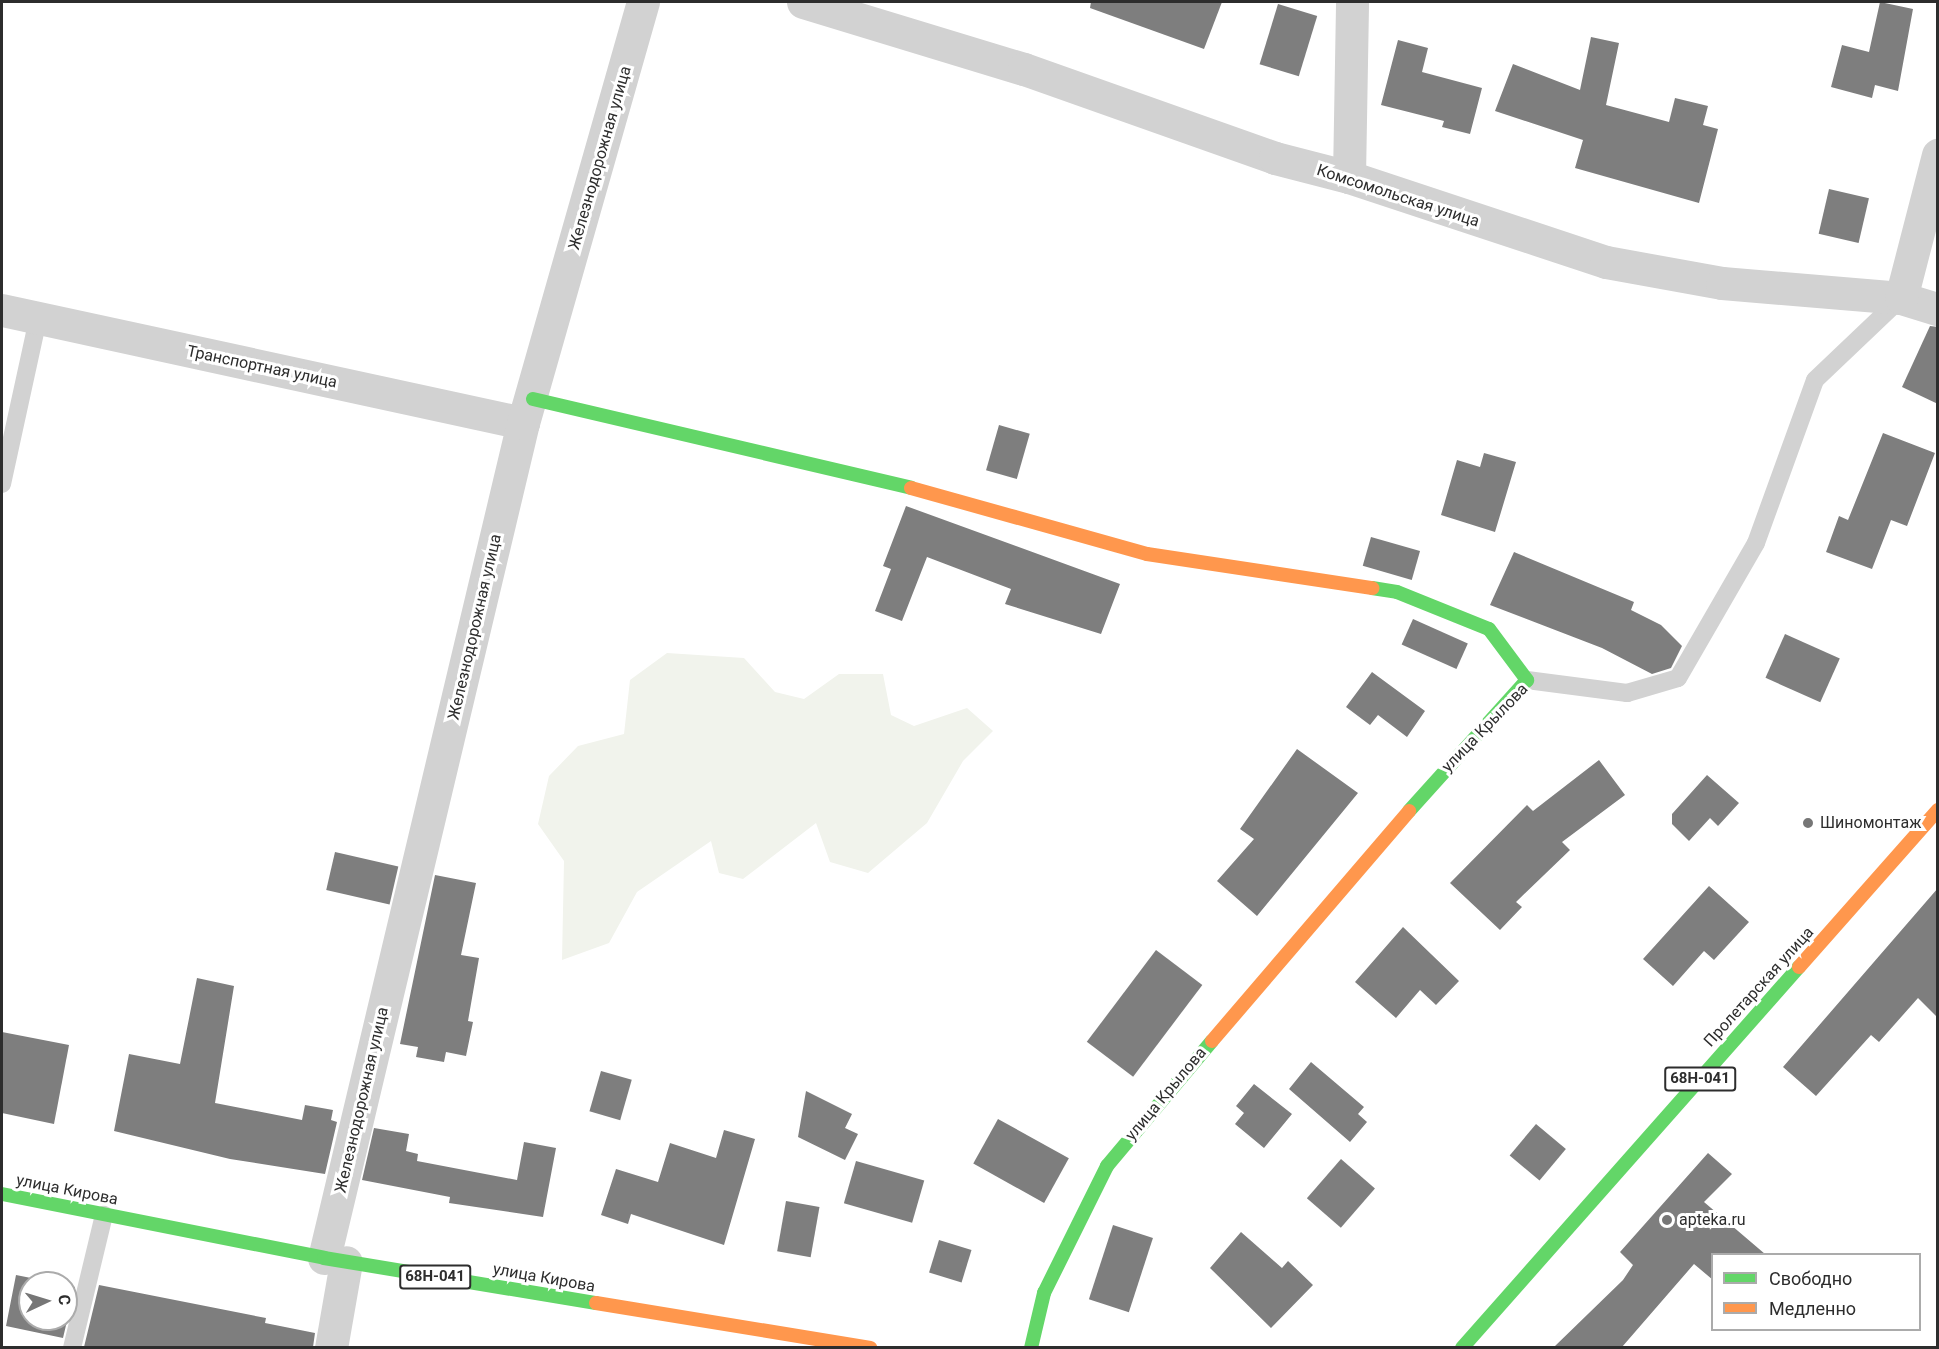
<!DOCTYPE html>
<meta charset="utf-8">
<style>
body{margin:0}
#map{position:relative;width:1939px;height:1349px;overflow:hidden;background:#fff;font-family:Roboto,sans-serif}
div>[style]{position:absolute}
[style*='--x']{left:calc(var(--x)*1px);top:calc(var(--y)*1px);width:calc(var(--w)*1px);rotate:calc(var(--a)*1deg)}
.green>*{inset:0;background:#f1f3ec}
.building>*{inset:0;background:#7e7e7e;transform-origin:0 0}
.lane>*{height:18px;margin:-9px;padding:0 9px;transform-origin:9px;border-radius:9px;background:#d2d2d2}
.street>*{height:33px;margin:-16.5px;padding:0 16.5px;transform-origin:16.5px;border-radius:16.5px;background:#d2d2d2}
.fast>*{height:14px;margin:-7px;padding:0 7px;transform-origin:7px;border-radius:7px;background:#63d668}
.slow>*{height:14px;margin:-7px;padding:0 7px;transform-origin:7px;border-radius:7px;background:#ff974d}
.dots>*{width:16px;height:16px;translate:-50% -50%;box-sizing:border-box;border:3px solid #fff;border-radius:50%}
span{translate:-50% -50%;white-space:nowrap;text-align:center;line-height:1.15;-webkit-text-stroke:6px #fff;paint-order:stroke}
.shield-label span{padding:2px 4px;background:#fff;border:2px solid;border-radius:4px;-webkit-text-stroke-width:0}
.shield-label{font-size:15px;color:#2d2d2d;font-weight:700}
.street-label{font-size:16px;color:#2d2d2d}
.poi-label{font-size:16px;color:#2d2d2d}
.left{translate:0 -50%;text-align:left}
.frame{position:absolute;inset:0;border:3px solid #2d2d2d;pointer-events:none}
.legend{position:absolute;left:1711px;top:1253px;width:210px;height:78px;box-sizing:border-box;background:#fff;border:2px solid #ababab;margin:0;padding:8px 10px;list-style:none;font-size:18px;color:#2d2d2d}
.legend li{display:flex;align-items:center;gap:12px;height:30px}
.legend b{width:30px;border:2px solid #ababab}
.north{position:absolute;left:18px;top:1271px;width:60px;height:60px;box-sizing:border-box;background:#fff;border:2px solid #ababab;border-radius:50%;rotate:86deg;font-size:16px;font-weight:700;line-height:24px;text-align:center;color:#2d2d2d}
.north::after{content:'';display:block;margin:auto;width:21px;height:27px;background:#767676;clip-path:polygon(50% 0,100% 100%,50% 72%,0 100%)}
</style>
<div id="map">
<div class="green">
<i style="clip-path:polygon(667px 653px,744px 658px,775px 692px,804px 699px,839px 674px,883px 674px,891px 715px,914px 726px,967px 708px,993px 731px,963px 761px,927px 823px,868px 873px,830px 862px,816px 823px,743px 879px,719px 873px,711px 841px,637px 892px,609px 943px,562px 960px,564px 861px,538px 824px,549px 776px,578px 746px,624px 734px,630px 680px)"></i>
</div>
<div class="building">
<i style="clip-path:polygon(1091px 2px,1222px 2px,1204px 49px,1090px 8px)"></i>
<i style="clip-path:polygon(1880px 2px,1913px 9px,1898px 91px,1875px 85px,1872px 98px,1831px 87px,1842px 45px,1869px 52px)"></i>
<i style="left:1278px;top:4px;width:41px;height:63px;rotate:17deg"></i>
<i style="clip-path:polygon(1591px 37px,1619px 43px,1606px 105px,1669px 122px,1675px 98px,1708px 106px,1703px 125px,1718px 129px,1699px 203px,1575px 168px,1583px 140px,1495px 111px,1513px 64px,1580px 90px)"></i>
<i style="clip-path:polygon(1398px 40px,1428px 48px,1422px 72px,1482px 88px,1470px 134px,1442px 127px,1444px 121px,1381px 105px)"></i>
<i style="left:1829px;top:189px;width:41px;height:46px;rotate:13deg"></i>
<i style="clip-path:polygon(1930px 326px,1938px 327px,1938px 404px,1902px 387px)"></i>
<i style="left:999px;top:425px;width:32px;height:47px;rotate:16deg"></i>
<i style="clip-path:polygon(1883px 433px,1935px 453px,1907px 526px,1891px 520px,1872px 569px,1826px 552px,1839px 516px,1848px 520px)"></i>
<i style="clip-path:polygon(1484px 453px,1516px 462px,1495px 532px,1441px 515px,1457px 460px,1480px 467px)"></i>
<i style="clip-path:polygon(906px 506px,1120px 584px,1101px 634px,1005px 604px,1011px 589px,927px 557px,902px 621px,875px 611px,891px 569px,883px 566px)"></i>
<i style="left:1371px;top:537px;width:51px;height:30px;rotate:16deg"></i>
<i style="clip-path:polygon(1514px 552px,1634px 602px,1631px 610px,1661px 625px,1682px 646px,1671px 668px,1652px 674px,1602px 648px,1490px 605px)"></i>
<i style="left:1413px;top:619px;width:60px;height:28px;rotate:24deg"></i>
<i style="left:1785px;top:634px;width:60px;height:48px;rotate:24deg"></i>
<i style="clip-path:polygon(1372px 672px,1425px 711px,1407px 737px,1378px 715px,1370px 725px,1346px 707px)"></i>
<i style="clip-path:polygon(1297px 749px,1358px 793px,1257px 916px,1217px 881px,1254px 839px,1240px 829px)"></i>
<i style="clip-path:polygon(1599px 760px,1625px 795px,1562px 842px,1570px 850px,1516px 902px,1522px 907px,1500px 930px,1450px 883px,1527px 805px,1533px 811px)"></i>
<i style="clip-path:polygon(1707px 775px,1739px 803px,1718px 826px,1710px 818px,1689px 841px,1672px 824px,1672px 814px)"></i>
<i style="left:335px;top:852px;width:65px;height:39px;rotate:13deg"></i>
<i style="clip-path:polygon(435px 875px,476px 883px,461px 955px,479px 958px,468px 1021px,473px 1022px,466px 1056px,446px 1052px,444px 1062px,416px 1057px,418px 1047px,400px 1044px)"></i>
<i style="clip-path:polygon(1709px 886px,1749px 922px,1714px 960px,1704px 951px,1673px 986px,1643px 959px)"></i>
<i style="clip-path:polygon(1938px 888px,1938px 1018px,1918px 998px,1879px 1042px,1871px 1035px,1816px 1096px,1783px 1067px)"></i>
<i style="clip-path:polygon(1403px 927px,1459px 981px,1436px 1005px,1420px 990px,1396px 1018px,1355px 982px)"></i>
<i style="left:1156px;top:950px;width:58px;height:115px;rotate:37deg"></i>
<i style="clip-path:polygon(197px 978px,234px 986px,215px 1103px,302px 1120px,305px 1105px,333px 1110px,331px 1120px,337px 1122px,325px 1174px,230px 1159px,114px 1131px,129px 1054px,180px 1064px)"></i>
<i style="clip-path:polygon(2px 1032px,69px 1045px,54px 1124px,2px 1113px)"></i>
<i style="clip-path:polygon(1311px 1062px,1364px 1107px,1358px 1114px,1367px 1122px,1350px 1142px,1289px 1089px)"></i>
<i style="left:601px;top:1071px;width:32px;height:42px;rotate:16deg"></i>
<i style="clip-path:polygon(1254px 1084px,1292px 1114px,1264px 1148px,1235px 1124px,1244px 1113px,1236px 1106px)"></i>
<i style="clip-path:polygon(806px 1091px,852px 1114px,845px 1128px,858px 1134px,845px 1160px,798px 1137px)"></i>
<i style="left:998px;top:1119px;width:81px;height:51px;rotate:29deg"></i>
<i style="left:1536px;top:1124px;width:39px;height:41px;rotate:40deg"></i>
<i style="clip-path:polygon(374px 1128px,409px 1134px,406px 1151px,418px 1154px,417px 1161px,517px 1180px,524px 1142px,556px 1148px,543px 1217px,449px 1203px,450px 1197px,362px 1180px)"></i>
<i style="clip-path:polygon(724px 1130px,755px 1139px,724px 1245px,631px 1214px,628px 1224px,601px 1215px,616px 1169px,658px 1182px,670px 1143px,716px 1158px)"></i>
<i style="clip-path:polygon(1708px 1153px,1732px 1174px,1704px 1202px,1765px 1254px,1713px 1254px,1713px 1280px,1694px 1264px,1622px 1347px,1554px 1347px,1623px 1280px,1633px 1265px,1620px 1252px)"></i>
<i style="left:1341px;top:1159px;width:45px;height:52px;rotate:41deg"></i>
<i style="left:856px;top:1161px;width:71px;height:44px;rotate:16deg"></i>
<i style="left:786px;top:1201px;width:34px;height:51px;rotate:10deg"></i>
<i style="left:1113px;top:1225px;width:42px;height:78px;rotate:18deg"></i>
<i style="clip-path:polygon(1241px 1232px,1282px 1268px,1288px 1261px,1313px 1285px,1271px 1328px,1210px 1268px)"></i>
<i style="left:939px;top:1240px;width:34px;height:34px;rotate:17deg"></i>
<i style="clip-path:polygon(16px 1275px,56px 1283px,30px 1283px,30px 1319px,66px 1319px,66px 1285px,75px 1287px,63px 1338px,6px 1326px)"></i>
<i style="clip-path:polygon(99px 1285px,266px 1318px,265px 1323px,315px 1333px,313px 1347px,84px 1347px)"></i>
</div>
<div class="lane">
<i style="--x:2;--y:484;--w:169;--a:-77.7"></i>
<i style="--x:1527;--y:680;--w:101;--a:7.4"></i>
<i style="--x:1627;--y:693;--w:53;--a:-16.4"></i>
<i style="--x:1678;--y:678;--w:156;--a:-60"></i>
<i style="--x:1756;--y:543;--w:173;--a:-70.1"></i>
<i style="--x:1815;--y:380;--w:119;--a:-43.6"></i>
<i style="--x:72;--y:1348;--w:137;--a:-76.5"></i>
</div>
<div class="street">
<i style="--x:803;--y:2;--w:231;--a:16.9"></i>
<i style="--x:1024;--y:69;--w:266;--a:19.5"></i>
<i style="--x:1275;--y:158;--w:76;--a:14.4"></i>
<i style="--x:1349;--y:177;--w:271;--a:18.3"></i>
<i style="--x:1606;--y:262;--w:118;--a:10.3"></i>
<i style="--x:1722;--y:283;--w:180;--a:4.8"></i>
<i style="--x:1901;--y:298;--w:39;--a:17"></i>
<i style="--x:1349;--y:177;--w:175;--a:-89"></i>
<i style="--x:1901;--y:298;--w:148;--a:-75.5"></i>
<i style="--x:2;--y:310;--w:533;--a:12.24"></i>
<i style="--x:324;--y:1258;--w:858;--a:-76.6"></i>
<i style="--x:523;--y:423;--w:438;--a:-74.1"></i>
<i style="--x:331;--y:1348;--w:87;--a:-80.1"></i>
</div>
<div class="fast">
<i style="--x:533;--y:399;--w:388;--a:13.2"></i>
<i style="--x:1372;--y:588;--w:25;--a:9"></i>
<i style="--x:1397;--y:592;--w:99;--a:21.9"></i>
<i style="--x:1489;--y:629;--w:64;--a:53.3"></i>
<i style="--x:1527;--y:680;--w:176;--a:132"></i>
<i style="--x:2;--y:1194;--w:328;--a:11.2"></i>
<i style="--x:324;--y:1258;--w:276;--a:9.4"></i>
<i style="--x:1031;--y:1348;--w:57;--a:-76.7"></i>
<i style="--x:1044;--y:1293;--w:142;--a:-63.6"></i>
<i style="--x:1107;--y:1166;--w:163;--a:-50"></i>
<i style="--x:1462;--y:1348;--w:509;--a:-48.51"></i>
</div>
<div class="slow">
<i style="--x:911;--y:488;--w:245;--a:15.6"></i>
<i style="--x:1147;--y:554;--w:228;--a:8.6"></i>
<i style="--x:1799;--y:967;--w:210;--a:-48.5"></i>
<i style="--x:1212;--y:1041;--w:303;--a:-49.4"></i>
<i style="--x:596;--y:1303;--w:278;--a:9.3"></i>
</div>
<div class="dots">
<i style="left:1808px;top:823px;background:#767676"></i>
<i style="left:1667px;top:1220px;background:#767676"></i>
</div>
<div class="shield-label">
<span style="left:1700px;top:1079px">68Н-041</span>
<span style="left:435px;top:1277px">68Н-041</span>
</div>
<div class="street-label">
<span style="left:600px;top:158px;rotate:-74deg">Железнодорожная улица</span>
<span style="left:1398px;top:196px;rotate:18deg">Комсомольская улица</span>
<span style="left:262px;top:367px;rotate:12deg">Транспортная улица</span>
<span style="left:475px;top:627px;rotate:-77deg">Железнодорожная улица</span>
<span style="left:1485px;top:728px;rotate:-46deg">улица Крылова</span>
<span style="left:1759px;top:987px;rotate:-48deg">Пролетарская улица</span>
<span style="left:1166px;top:1094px;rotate:-50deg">улица Крылова</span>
<span style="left:362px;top:1100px;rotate:-77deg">Железнодорожная улица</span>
<span style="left:67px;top:1190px;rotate:11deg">улица Кирова</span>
<span style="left:544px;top:1278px;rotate:10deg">улица Кирова</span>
</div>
<div class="poi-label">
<span class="left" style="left:1820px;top:823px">Шиномонтаж</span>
<span class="left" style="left:1679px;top:1220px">apteka.ru</span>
</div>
<div class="frame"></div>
<ul class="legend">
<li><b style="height:8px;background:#63d668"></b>Свободно</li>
<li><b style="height:8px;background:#ff974d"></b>Медленно</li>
</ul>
<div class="north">С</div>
</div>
